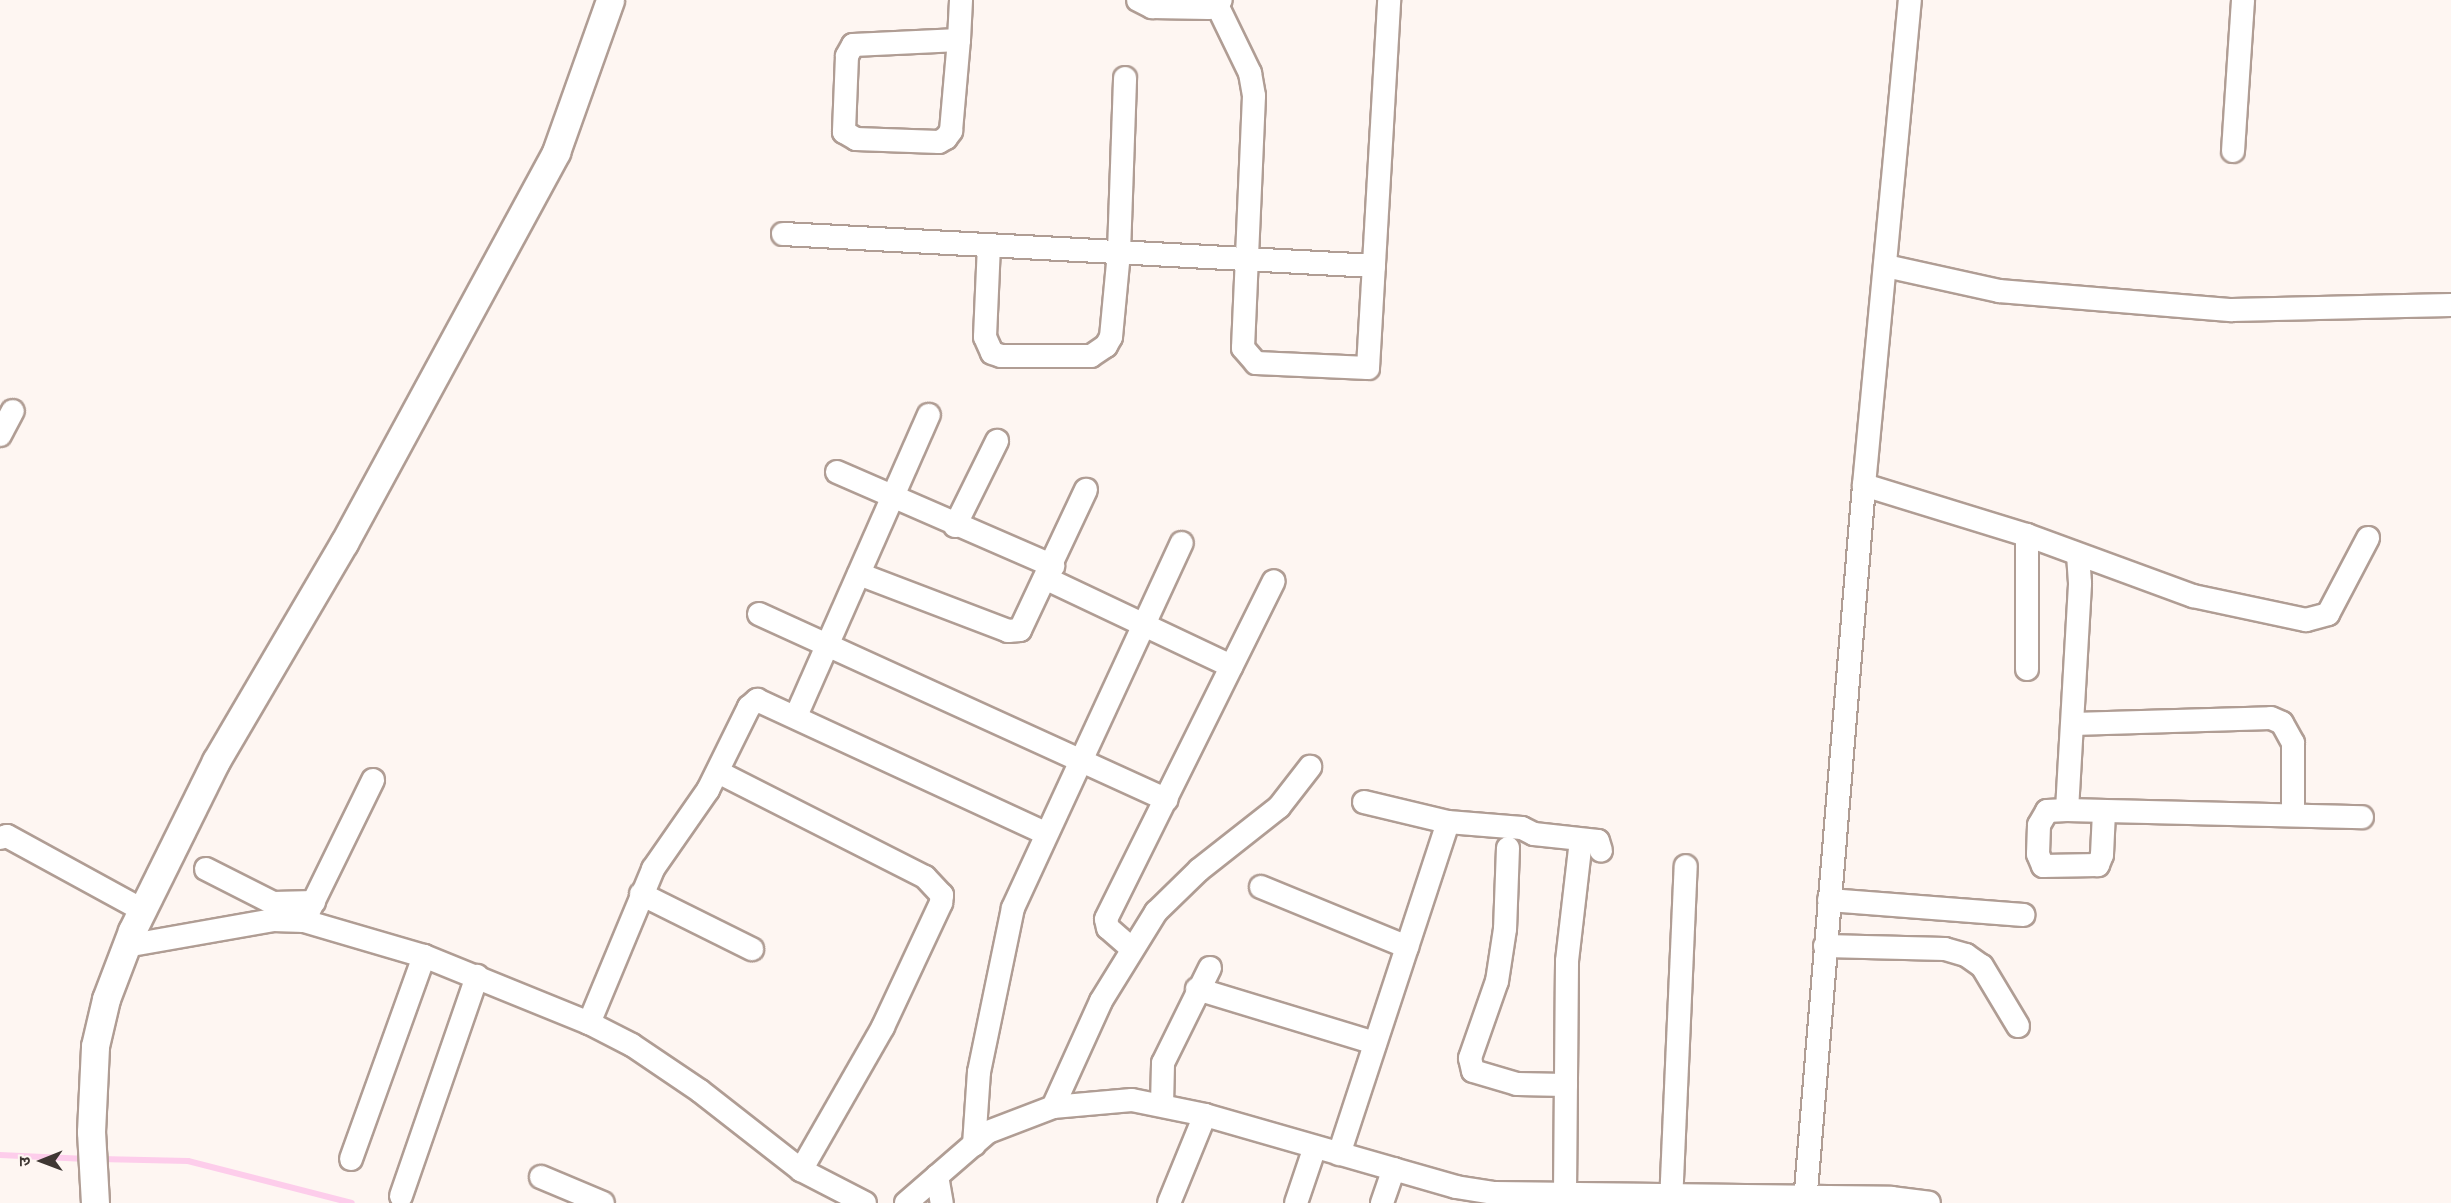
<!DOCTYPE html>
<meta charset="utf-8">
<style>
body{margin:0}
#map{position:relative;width:2451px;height:1203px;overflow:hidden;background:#fef6f2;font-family:"Golos Text","Noto Sans Devanagari",sans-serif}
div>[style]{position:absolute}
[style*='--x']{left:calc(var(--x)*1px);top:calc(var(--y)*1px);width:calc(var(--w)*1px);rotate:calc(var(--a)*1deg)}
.stream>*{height:6px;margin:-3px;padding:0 3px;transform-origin:3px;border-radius:3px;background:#fdcdeb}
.roads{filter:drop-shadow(2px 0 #b09d94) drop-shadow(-2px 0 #b09d94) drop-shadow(0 2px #b09d94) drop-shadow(0 -2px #b09d94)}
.minor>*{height:22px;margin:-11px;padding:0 11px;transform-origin:11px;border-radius:11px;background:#fff}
.major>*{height:27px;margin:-13.5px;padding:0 13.5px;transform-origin:13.5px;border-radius:13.5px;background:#fff}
span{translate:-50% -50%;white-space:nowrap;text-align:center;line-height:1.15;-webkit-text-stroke:4.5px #fef6f2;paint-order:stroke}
.north{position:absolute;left:12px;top:1131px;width:60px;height:60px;-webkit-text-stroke:4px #fef6f2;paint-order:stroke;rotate:269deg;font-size:16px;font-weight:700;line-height:24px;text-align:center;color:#3f3733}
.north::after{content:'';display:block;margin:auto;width:21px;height:27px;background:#3f3733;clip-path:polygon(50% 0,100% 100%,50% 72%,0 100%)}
</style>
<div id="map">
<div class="stream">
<i style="--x:0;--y:1155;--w:87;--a:2.6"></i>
<i style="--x:100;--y:1159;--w:88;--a:1.3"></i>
<i style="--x:188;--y:1161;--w:169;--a:14.4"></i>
</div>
<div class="roads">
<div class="minor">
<i style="--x:1138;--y:0;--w:16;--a:27"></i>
<i style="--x:1152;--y:7;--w:57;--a:1"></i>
<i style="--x:1209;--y:8;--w:14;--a:-34"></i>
<i style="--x:1217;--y:5;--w:76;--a:64.1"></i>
<i style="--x:1250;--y:73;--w:23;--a:80"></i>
<i style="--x:1254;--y:96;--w:252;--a:92.5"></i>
<i style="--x:1243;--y:348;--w:20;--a:49"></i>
<i style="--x:1256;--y:363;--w:112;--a:2.6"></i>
<i style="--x:1368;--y:368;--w:369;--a:-86.7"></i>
<i style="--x:959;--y:40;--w:106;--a:177.3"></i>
<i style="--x:853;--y:45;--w:13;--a:119"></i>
<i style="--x:847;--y:56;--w:76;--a:92.3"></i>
<i style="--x:844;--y:132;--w:14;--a:30"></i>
<i style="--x:856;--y:139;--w:83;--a:2.1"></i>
<i style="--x:939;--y:142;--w:8;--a:-30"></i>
<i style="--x:946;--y:138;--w:9;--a:-54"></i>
<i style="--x:951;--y:131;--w:91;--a:-85"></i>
<i style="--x:959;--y:40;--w:40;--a:-87.1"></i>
<i style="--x:2233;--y:151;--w:151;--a:-86.2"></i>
<i style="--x:783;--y:234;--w:592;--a:3.1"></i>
<i style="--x:989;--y:245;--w:92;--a:92.5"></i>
<i style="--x:985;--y:337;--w:17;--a:66"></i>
<i style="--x:992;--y:353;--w:9;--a:18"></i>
<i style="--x:1001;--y:356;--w:90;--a:0"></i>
<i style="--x:1091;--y:356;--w:18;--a:-34"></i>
<i style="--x:1106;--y:346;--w:10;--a:-61"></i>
<i style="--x:1111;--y:337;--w:85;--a:-84.6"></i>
<i style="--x:1119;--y:252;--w:174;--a:-88"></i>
<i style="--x:1886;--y:266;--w:116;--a:12.5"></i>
<i style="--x:1999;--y:291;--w:234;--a:4.7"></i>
<i style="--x:2232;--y:310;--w:219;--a:-1.3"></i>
<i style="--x:0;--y:435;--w:27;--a:-62"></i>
<i style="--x:837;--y:472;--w:236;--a:23.5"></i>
<i style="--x:1864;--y:485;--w:170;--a:17.1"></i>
<i style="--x:2027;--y:535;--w:177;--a:20.2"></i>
<i style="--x:2193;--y:596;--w:116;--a:12"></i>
<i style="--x:2306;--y:620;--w:23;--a:-15"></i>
<i style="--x:2328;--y:614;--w:86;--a:-62.2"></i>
<i style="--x:955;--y:526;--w:95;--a:-63.7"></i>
<i style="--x:2027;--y:535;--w:134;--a:90"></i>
<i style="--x:859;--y:574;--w:160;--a:20.9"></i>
<i style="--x:1008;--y:631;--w:12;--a:-5"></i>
<i style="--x:1020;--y:630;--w:155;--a:-64.8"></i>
<i style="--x:1047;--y:579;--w:204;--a:25.3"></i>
<i style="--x:759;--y:614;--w:448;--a:24.5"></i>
<i style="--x:796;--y:716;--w:329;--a:-66.2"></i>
<i style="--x:2073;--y:724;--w:198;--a:-1.7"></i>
<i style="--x:2271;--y:718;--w:12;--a:24"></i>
<i style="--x:2282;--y:723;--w:23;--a:61"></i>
<i style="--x:2293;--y:743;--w:72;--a:90"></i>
<i style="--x:718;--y:772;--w:232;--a:26.9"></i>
<i style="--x:925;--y:877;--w:25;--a:47"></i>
<i style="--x:942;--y:895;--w:8;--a:97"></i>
<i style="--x:941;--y:903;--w:137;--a:115.1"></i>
<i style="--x:883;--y:1027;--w:165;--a:119.8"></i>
<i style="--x:1364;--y:802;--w:86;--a:13.4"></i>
<i style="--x:1448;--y:822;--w:74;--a:4.6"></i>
<i style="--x:1522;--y:828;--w:13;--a:27"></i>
<i style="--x:1534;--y:834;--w:64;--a:6.2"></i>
<i style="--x:1598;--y:841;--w:10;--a:73"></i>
<i style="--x:2067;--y:810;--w:227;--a:-86.7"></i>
<i style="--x:2080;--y:583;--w:28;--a:-94"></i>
<i style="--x:2104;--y:812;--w:43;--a:92.7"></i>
<i style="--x:2102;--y:855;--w:11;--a:112"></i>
<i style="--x:2098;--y:865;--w:55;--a:179"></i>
<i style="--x:2043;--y:866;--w:13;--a:-113"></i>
<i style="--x:2038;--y:854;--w:29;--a:-88"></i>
<i style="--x:2039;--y:825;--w:16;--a:-60"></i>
<i style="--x:2047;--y:811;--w:20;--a:-3"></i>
<i style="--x:2067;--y:810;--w:295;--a:1.4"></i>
<i style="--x:0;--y:838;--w:7;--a:-16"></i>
<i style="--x:7;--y:836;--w:154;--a:28.7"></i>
<i style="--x:1508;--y:848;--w:81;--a:92.1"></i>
<i style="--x:1505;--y:929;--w:53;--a:98.7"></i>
<i style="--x:1497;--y:981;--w:82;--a:109.3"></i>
<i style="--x:1470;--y:1058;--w:13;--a:77"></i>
<i style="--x:1473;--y:1071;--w:46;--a:16.5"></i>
<i style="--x:1517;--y:1084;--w:49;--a:1.2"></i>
<i style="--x:206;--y:869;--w:75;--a:26.9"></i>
<i style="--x:273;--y:903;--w:41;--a:-1.4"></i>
<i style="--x:1261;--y:887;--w:158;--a:22.3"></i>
<i style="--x:641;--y:894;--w:124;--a:26.4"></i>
<i style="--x:1829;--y:900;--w:195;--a:4.4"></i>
<i style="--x:304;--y:921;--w:157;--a:-63.9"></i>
<i style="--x:126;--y:946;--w:149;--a:-10"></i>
<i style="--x:273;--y:920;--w:31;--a:2"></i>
<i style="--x:304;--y:921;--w:125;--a:16.3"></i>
<i style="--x:424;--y:956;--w:178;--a:22.1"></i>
<i style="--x:589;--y:1023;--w:48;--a:27.1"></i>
<i style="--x:632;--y:1045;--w:82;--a:34.1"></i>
<i style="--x:700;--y:1091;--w:128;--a:38"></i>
<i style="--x:801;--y:1170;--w:72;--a:27.3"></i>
<i style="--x:1825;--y:946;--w:120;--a:1.4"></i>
<i style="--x:1945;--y:949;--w:22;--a:16"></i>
<i style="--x:1966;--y:955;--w:19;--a:35"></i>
<i style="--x:1982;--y:966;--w:70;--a:59"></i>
<i style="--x:1131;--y:948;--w:30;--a:-139"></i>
<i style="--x:1108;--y:928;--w:9;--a:-103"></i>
<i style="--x:1106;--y:919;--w:377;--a:-63.6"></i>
<i style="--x:1197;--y:989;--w:186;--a:16.9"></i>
<i style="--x:589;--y:1023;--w:167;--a:-67.4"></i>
<i style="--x:653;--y:869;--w:96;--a:-55.2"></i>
<i style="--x:708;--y:790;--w:93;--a:-63.7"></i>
<i style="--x:749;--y:707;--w:11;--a:-41"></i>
<i style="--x:757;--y:700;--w:319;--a:24.8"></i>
<i style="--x:1162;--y:1105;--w:42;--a:-88.6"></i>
<i style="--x:1163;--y:1063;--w:106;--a:-63.7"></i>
<i style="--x:1053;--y:1107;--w:116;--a:-65.6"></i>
<i style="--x:1101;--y:1001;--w:105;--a:-58.3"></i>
<i style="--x:1156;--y:912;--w:60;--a:-44.3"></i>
<i style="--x:1199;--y:870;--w:102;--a:-38.2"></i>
<i style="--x:1279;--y:807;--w:51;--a:-52.2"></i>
<i style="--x:974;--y:1145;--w:73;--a:-86.1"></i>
<i style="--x:979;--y:1072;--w:167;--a:-78.3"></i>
<i style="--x:1013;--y:908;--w:402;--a:-65.2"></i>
<i style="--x:1339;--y:1154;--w:349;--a:-71.8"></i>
<i style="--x:351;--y:1159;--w:216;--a:-70.2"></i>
<i style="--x:937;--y:1176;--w:27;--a:80"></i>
<i style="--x:541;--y:1177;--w:67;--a:22.8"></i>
<i style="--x:1565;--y:1193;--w:232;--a:-89.5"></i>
<i style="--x:1567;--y:961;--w:113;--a:-83.4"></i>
<i style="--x:401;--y:1196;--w:233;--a:-70.9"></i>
<i style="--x:906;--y:1203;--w:108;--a:-40.9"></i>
<i style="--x:988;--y:1132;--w:70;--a:-21"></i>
<i style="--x:1053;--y:1107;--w:79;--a:-5.1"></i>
<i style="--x:1132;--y:1100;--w:75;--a:11.6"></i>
<i style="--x:1205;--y:1115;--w:261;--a:16"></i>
<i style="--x:1456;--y:1187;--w:39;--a:9"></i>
<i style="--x:1495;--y:1193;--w:396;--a:0.7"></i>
<i style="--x:1891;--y:1198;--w:38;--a:7"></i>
<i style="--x:1169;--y:1203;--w:95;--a:-67.8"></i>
<i style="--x:1296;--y:1203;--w:59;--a:-71.3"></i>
<i style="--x:1382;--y:1203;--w:36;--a:-71"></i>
<i style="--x:1671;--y:1203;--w:337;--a:-87.5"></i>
<i style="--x:1805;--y:1203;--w:720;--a:-85.3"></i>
<i style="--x:1864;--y:485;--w:487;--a:-84.6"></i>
</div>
<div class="major">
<i style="--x:95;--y:1203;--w:71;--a:-93.2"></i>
<i style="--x:91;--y:1132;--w:86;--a:-87.3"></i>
<i style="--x:95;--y:1046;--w:48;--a:-76.8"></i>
<i style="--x:106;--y:999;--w:73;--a:-69.1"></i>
<i style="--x:132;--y:931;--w:190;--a:-63.7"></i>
<i style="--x:216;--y:761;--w:253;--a:-59.6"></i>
<i style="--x:344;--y:543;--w:445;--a:-61.5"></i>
<i style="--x:556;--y:152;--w:161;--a:-70.4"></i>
</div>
</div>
<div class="north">उ</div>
</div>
